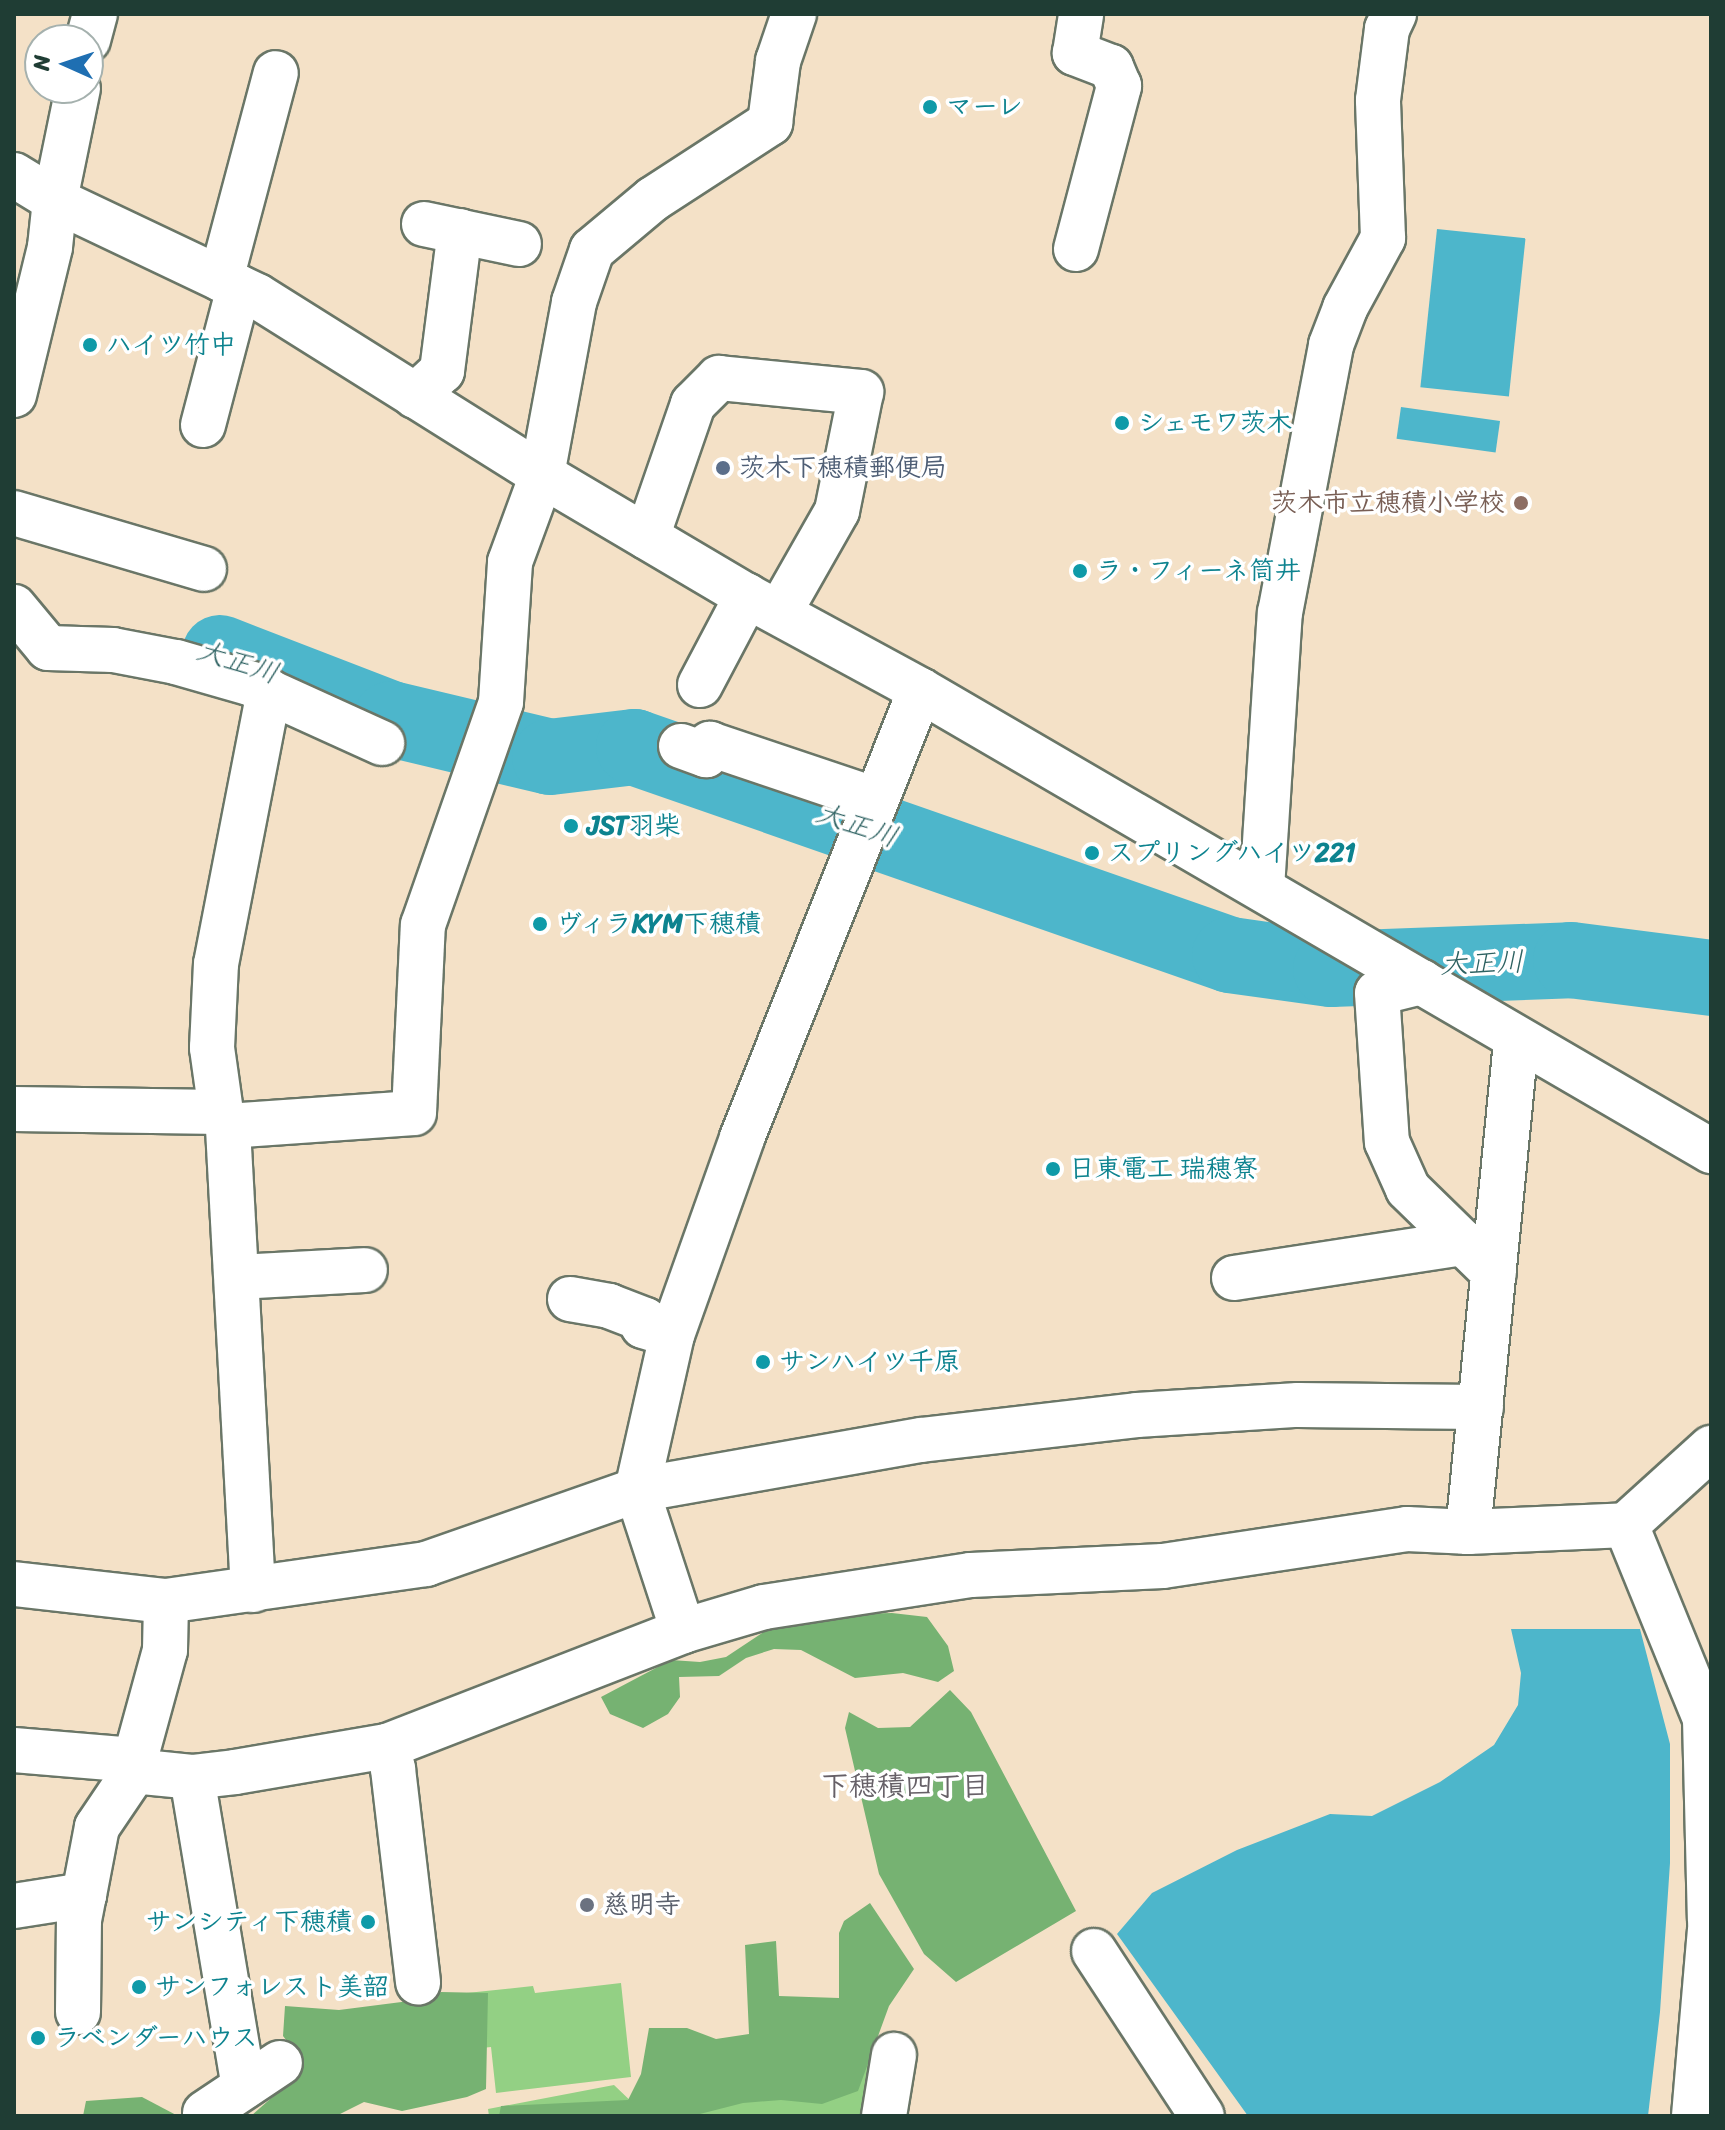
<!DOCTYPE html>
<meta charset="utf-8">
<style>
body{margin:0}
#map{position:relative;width:1725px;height:2130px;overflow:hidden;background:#f4e1c7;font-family:Sriracha,"Klee One",sans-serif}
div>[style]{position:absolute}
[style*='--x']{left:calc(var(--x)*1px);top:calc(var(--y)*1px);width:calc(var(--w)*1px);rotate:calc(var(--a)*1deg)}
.green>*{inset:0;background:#93d084}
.forest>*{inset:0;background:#76b272}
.water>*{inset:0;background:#4db6cb;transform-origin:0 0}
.river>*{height:76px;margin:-38px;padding:0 38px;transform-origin:38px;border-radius:38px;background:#4db6cb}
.roads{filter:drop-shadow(2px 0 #6a7667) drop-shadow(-2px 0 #6a7667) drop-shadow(0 2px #6a7667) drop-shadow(0 -2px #6a7667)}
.minor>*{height:44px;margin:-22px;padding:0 22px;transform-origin:22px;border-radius:22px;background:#fff}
.dots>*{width:22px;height:22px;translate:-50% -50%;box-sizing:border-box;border:4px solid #fff;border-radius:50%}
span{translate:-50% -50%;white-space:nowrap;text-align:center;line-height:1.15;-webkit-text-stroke:7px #fff;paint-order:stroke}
.culture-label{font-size:26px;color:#0d838f;font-weight:700}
.left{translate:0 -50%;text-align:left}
.right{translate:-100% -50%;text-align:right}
.service-label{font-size:26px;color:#4e5e75;font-weight:700}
.education-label{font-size:26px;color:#785e54;font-weight:700}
.worship-label{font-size:26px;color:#5b616d;font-weight:700}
.water-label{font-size:28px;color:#2d6161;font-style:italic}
.neighbourhood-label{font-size:28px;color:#666067;font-weight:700}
.frame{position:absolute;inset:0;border:16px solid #1f3d34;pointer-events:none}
.north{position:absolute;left:24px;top:24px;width:80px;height:80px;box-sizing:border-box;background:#fff;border:2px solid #a5b1ae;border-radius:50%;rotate:273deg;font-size:22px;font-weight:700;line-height:32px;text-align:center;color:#1f3d34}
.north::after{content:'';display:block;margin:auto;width:28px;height:36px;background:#1f6fb2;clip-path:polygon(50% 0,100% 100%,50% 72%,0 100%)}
</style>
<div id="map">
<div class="green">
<i style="clip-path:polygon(621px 1983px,631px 2077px,496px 2093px,491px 2047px,444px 2052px,438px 1996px,533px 1986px,535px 1993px)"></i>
<i style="clip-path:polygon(878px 2061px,871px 2116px,489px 2116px,488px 2109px,614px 2085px,638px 2108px)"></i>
</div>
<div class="forest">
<i style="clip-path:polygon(892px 1613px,927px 1617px,948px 1646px,954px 1671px,938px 1682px,903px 1673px,855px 1678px,801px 1650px,774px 1649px,746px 1658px,719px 1676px,679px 1677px,680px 1697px,668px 1714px,643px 1728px,610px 1714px,601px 1697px,671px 1660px,700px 1662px,726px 1657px,777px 1623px,800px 1615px)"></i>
<i style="clip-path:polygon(950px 1690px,971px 1712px,1076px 1911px,956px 1982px,924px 1954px,879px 1874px,845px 1728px,849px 1712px,878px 1728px,910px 1727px)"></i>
<i style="clip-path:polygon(870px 1903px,914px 1969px,889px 2006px,858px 2091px,822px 2104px,781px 2100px,743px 2103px,692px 2116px,499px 2116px,501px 2106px,628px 2100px,641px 2074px,649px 2028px,687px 2028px,716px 2039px,749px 2034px,745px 1945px,776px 1941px,779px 1996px,839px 1998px,839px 1933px,844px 1921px)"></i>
<i style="clip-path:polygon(441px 1992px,488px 1993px,486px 2089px,467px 2097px,402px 2111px,364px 2102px,336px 2116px,251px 2116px,293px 2079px,301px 2059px,283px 2036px,285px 2006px,339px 2010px,425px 1999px)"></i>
<i style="clip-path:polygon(142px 2097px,178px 2116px,83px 2116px,86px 2101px)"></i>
</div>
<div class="water">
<i style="left:1437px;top:229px;width:89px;height:159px;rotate:6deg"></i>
<i style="left:1401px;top:407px;width:100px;height:32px;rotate:8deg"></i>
<i style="clip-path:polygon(1511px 1629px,1640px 1629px,1670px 1744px,1670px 1863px,1660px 2012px,1648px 2116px,1248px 2116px,1117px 1934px,1152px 1893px,1237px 1850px,1330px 1814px,1372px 1816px,1440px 1782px,1494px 1745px,1518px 1705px,1521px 1673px)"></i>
</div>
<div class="river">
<i style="--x:220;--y:653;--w:183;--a:21.1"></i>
<i style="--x:391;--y:719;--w:163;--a:13.4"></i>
<i style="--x:550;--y:757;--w:85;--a:-6.8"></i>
<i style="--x:634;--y:747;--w:631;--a:19.24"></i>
<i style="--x:1230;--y:955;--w:102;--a:7.9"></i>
<i style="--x:1331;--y:969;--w:240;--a:-2.1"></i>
<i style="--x:1571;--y:960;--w:141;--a:7.3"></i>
</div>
<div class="roads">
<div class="minor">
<i style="--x:88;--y:40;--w:27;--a:-75"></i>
<i style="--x:14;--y:175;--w:48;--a:31.4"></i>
<i style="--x:55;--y:200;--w:224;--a:25.4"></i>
<i style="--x:257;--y:296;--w:337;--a:32.1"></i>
<i style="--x:542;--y:475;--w:238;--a:30.6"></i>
<i style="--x:747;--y:596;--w:197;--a:28.5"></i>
<i style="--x:920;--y:690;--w:916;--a:30.23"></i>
<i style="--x:424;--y:224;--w:97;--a:11.9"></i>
<i style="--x:1076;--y:249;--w:169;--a:-75.2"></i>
<i style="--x:1119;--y:86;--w:21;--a:-113"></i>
<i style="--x:1111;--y:67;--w:39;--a:-159"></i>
<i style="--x:1075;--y:53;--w:39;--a:-81"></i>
<i style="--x:221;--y:279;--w:213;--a:-75.1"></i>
<i style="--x:14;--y:395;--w:152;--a:-76.3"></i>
<i style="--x:50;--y:247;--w:47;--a:-83.9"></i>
<i style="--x:55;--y:200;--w:114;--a:-78.4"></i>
<i style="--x:415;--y:396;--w:37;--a:-43"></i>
<i style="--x:442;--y:371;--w:141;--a:-82.7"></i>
<i style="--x:203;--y:425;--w:142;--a:-75.3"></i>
<i style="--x:14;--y:513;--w:198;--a:16.4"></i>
<i style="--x:647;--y:537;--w:141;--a:-70.9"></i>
<i style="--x:693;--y:404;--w:37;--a:-45"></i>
<i style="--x:719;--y:378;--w:143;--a:5.6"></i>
<i style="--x:861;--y:392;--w:121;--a:101.4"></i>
<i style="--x:837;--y:511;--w:117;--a:119.6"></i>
<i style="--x:14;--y:607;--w:53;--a:50.3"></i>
<i style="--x:48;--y:648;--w:65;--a:1.8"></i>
<i style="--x:113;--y:650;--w:64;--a:10.8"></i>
<i style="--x:176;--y:662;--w:79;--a:16.1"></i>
<i style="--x:252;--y:684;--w:143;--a:24.4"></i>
<i style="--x:700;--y:685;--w:101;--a:-62.2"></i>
<i style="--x:681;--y:746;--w:27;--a:20"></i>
<i style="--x:706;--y:755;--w:12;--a:-70"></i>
<i style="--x:710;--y:744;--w:175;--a:18.6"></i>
<i style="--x:1262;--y:888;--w:276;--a:-86.3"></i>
<i style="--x:1280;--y:613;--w:273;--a:-79.2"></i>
<i style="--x:1331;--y:345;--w:40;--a:-69"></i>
<i style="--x:1345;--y:308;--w:80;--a:-61.5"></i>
<i style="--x:1383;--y:238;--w:138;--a:-92.1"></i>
<i style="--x:1378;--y:100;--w:72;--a:-82.8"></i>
<i style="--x:1387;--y:29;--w:17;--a:-65"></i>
<i style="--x:1422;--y:982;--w:46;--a:166.3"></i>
<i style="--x:1377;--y:993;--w:149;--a:86.2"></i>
<i style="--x:1387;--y:1142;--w:51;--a:65.9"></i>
<i style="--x:1408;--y:1189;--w:120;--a:44.3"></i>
<i style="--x:14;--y:1109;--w:207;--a:0.8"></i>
<i style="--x:228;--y:1126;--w:16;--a:-117"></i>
<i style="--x:221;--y:1112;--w:65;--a:-98"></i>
<i style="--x:212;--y:1048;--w:84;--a:-87.3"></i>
<i style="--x:216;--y:964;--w:278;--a:-79"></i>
<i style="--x:237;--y:1277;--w:128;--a:-3.1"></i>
<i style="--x:1234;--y:1278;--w:233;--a:-8.7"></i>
<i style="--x:570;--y:1299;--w:40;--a:10"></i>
<i style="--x:609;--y:1306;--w:39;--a:21"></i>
<i style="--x:645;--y:1320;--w:6;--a:108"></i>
<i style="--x:643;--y:1326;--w:30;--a:17"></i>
<i style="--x:1626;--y:1525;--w:209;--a:67.8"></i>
<i style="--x:1705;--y:1719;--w:201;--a:88.6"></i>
<i style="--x:1468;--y:1532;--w:495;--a:-84.4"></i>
<i style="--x:14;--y:1584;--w:153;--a:6.4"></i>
<i style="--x:166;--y:1601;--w:263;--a:-8.1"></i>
<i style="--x:426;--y:1564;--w:224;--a:-19.3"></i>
<i style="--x:637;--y:1490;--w:288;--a:-10"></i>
<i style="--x:921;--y:1440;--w:217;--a:-6.6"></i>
<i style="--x:1137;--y:1415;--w:161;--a:-3.6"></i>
<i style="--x:1298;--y:1405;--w:183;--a:0.6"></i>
<i style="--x:253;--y:1590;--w:465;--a:-93.1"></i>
<i style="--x:228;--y:1126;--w:186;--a:-4"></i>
<i style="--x:414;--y:1113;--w:188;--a:-87.3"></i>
<i style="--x:423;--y:925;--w:236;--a:-70.7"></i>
<i style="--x:501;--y:702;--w:140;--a:-86.3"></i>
<i style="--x:510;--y:562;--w:93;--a:-69.8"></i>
<i style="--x:542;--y:475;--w:176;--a:-79.5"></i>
<i style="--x:574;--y:302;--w:55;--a:-70.9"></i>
<i style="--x:592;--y:250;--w:80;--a:-39.9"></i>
<i style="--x:653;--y:199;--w:140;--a:-33"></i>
<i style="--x:770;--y:123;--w:63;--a:-82.6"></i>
<i style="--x:778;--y:61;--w:50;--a:-71.2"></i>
<i style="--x:683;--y:1631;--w:148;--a:-108.1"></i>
<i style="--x:637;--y:1490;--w:159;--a:-77.3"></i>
<i style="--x:672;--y:1335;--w:209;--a:-70.4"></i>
<i style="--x:742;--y:1138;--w:482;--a:-68.3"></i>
<i style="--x:387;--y:1746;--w:24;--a:75"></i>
<i style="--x:393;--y:1769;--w:215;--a:83.3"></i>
<i style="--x:14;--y:1750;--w:120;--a:4.8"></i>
<i style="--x:134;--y:1760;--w:15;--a:53"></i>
<i style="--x:143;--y:1772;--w:49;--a:5.8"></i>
<i style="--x:192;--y:1777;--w:43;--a:-6.6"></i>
<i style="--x:235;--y:1772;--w:154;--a:-9.7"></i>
<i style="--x:387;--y:1746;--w:318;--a:-21.2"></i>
<i style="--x:683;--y:1631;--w:84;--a:-16.5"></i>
<i style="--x:764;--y:1607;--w:209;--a:-8.8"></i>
<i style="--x:971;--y:1575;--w:192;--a:-2.7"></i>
<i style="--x:1163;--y:1566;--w:247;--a:-8.6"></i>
<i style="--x:1407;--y:1529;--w:61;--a:2.8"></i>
<i style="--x:1468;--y:1532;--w:158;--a:-2.5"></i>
<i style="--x:1626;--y:1525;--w:115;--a:-42.2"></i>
<i style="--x:192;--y:1777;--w:314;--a:80.5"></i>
<i style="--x:14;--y:1906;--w:71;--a:-8.9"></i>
<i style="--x:84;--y:1895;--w:69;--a:-79.2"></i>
<i style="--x:97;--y:1827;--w:59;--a:-56"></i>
<i style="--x:130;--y:1778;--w:133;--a:-74.7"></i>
<i style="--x:165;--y:1650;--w:49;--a:-88.8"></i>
<i style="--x:1094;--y:1951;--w:197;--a:56.8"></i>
<i style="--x:78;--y:2012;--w:92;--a:-89.4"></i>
<i style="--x:79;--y:1920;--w:25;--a:-79"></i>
<i style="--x:205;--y:2113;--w:90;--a:-33.7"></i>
<i style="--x:884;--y:2116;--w:62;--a:-80.7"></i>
<i style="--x:1694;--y:2116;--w:198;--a:-85.1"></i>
</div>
</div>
<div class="dots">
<i style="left:930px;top:107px;background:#0f9aa8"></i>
<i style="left:90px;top:345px;background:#0f9aa8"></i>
<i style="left:1122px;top:423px;background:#0f9aa8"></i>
<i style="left:723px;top:468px;background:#5c6f8a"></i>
<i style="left:1521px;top:503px;background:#8d6e63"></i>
<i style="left:1080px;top:571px;background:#0f9aa8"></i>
<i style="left:571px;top:826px;background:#0f9aa8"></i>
<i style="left:1092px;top:853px;background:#0f9aa8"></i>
<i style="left:540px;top:924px;background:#0f9aa8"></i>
<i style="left:1053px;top:1169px;background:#0f9aa8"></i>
<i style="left:763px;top:1362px;background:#0f9aa8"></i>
<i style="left:587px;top:1905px;background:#6b7280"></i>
<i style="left:368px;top:1922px;background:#0f9aa8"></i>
<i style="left:139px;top:1987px;background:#0f9aa8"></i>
<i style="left:38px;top:2038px;background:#0f9aa8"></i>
</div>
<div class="culture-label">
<span class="left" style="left:946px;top:107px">マーレ</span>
<span class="left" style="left:106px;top:345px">ハイツ竹中</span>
<span class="left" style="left:1138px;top:423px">シェモワ茨木</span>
<span class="left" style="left:1096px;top:571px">ラ・フィーネ筒井</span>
<span class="left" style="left:587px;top:826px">JST羽柴</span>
<span class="left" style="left:1108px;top:853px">スプリングハイツ221</span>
<span class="left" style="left:556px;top:924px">ヴィラKYM下穂積</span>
<span class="left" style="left:1069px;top:1169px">日東電工 瑞穂寮</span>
<span class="left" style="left:779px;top:1362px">サンハイツ千原</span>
<span class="right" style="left:352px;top:1922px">サンシティ下穂積</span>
<span class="left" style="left:155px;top:1987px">サンフォレスト美韶</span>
<span class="left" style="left:54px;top:2038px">ラベンダーハウス</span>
</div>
<div class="service-label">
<span class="left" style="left:739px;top:468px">茨木下穂積郵便局</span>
</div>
<div class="education-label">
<span class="right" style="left:1505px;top:503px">茨木市立穂積小学校</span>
</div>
<div class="worship-label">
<span class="left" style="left:603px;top:1905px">慈明寺</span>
</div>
<div class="water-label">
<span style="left:238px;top:662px;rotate:18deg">大正川</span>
<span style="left:857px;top:825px;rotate:19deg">大正川</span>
<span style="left:1482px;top:963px;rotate:-2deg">大正川</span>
</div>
<div class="neighbourhood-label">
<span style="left:905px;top:1786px">下穂積四丁目</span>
</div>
<div class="frame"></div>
<div class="north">N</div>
</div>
